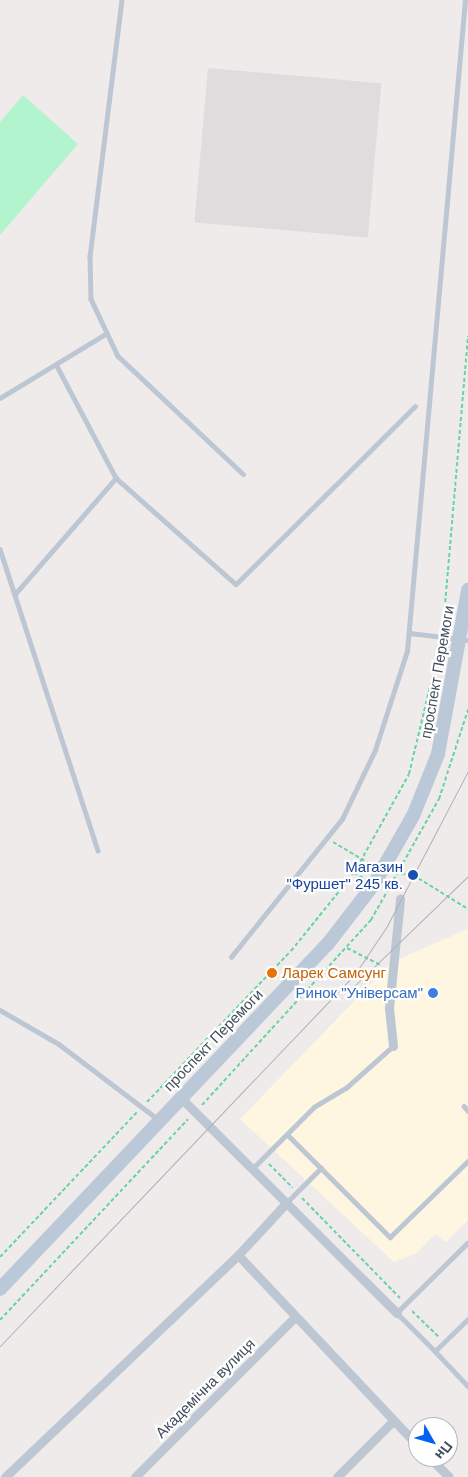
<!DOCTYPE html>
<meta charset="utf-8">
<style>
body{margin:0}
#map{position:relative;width:468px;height:1477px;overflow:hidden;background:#efebeb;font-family:Arial,sans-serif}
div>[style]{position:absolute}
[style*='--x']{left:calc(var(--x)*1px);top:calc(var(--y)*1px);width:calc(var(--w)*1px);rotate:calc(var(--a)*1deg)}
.commercial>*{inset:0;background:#fef6e0}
.education>*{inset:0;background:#e0dcdd;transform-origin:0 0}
.green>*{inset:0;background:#b2f4ce}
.path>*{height:2px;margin-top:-1px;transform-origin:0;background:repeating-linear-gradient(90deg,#66d5a3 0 4px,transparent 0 6.5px)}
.lane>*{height:4.5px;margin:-2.25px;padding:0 2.25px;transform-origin:2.25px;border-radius:2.25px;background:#bcc7d3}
.street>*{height:9px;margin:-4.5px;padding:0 4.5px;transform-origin:4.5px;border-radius:4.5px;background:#bcc7d3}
.secondary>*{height:14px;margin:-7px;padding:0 7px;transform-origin:7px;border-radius:7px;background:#bbc8d8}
.tram>*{height:1px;margin:-0.5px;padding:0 0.5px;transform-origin:0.5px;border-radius:0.5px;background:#acb0b7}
.dots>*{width:14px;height:14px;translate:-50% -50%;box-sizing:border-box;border:2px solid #fff;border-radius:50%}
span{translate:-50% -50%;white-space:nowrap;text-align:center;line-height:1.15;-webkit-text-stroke:4.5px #fff;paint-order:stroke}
.street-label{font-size:15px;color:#424e5b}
.transit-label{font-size:15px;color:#164399}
.right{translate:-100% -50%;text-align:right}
.food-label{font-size:15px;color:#c56008}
.left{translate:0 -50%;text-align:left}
.shop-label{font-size:15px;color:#366cbe}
.north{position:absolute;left:408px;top:1417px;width:50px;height:50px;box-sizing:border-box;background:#fff;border:1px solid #b3b8bd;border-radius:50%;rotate:128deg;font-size:14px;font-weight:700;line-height:20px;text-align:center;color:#424e5b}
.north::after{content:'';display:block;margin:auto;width:18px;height:22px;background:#0261f1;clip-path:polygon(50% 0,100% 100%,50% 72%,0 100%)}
</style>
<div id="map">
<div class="commercial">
<i style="clip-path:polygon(468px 929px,468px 1220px,446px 1242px,435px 1234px,417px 1253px,394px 1262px,240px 1119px,392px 962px)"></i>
</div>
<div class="education">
<i style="left:208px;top:68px;width:174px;height:155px;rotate:5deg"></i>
</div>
<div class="green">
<i style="clip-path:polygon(23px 95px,78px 144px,0 235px,0 122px)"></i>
</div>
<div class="path">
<i style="--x:443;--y:628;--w:293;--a:-85.1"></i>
<i style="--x:333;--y:842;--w:43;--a:30.7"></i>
<i style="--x:354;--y:873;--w:10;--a:29"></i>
<i style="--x:395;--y:873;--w:18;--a:6"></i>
<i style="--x:413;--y:875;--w:65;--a:31.7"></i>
<i style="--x:347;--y:948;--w:39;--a:27"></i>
<i style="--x:147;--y:1102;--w:209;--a:-46.4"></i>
<i style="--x:291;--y:951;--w:100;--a:-51.1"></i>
<i style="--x:354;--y:873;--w:113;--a:-60.9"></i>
<i style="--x:409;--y:774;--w:133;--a:-76.5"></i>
<i style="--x:202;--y:1105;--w:251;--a:-47.6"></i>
<i style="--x:371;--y:920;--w:139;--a:-60.7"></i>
<i style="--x:439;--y:799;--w:94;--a:-72"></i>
<i style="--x:269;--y:1164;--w:33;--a:45"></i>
<i style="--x:302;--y:1198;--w:140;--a:45.6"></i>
<i style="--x:0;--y:1257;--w:199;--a:-46.6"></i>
<i style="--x:412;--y:1311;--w:37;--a:44"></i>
<i style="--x:0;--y:1320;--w:275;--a:-46.9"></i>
</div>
<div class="lane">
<i style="--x:122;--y:0;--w:258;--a:97.1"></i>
<i style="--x:90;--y:256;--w:43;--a:88.7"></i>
<i style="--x:91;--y:299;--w:63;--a:64.7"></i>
<i style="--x:118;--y:356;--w:172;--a:43.3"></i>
<i style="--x:57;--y:366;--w:127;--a:62.2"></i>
<i style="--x:116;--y:478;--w:160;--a:41.5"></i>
<i style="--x:236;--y:584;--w:252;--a:-44.8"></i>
<i style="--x:0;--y:398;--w:125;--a:-31.3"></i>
<i style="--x:0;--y:549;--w:317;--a:72"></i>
<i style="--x:15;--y:594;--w:154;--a:-49"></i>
<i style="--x:410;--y:633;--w:58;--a:6.9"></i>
<i style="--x:231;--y:957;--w:177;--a:-51.2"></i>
<i style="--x:342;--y:819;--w:76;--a:-64.4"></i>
<i style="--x:375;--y:750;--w:104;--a:-72.1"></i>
<i style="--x:407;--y:651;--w:654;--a:-84.91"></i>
<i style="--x:0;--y:1010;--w:68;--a:30"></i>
<i style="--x:59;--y:1044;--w:126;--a:37.2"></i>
<i style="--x:464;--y:1106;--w:6;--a:51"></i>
<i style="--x:287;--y:1134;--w:146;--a:45"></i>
<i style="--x:390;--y:1237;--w:109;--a:-44.3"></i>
<i style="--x:253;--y:1168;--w:86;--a:-45"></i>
<i style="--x:314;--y:1107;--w:37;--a:-31"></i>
<i style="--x:346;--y:1088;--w:63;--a:-41.8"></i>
<i style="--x:287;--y:1202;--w:48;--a:-45"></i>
<i style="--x:468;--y:1243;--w:100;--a:135.4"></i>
<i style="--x:397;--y:1313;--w:54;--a:45"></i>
<i style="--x:435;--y:1351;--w:46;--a:-44.1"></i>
<i style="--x:435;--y:1351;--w:48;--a:46.7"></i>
</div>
<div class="street">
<i style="--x:393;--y:1046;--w:38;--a:-96"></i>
<i style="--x:389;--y:1008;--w:110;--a:-84.2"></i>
<i style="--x:181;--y:1098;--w:305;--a:44.9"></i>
<i style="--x:238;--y:1255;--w:262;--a:46.7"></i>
<i style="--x:429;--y:1457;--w:28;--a:45"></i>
<i style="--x:5;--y:1477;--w:322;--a:-43.6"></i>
<i style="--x:238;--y:1255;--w:72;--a:-47.2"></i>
<i style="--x:135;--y:1477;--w:225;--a:-45"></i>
<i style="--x:337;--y:1477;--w:79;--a:-45"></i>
</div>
<div class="secondary">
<i style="--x:0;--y:1289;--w:475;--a:-46.5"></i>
<i style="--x:327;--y:945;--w:77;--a:-52.4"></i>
<i style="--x:374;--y:884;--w:78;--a:-60.2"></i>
<i style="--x:413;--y:816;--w:67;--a:-68"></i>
<i style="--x:438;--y:754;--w:167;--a:-79.6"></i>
</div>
<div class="tram">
<i style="--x:351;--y:989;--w:163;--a:-44"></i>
<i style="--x:0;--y:1346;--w:514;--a:-46.34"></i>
<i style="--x:355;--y:974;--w:58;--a:-56.3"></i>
<i style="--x:387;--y:926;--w:175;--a:-62.4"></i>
</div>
<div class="dots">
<i style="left:413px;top:875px;background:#1a4fb4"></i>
<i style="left:272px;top:973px;background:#e8710a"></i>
<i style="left:433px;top:993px;background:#3f7fe0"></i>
</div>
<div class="street-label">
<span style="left:437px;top:672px;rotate:-80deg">проспект Перемоги</span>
<span style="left:213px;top:1040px;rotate:-46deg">проспект Перемоги</span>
<span style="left:205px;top:1388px;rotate:-45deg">Академічна вулиця</span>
</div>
<div class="transit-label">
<span class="right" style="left:403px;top:875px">Магазин<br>"Фуршет" 245 кв.</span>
</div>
<div class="food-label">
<span class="left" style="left:282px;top:973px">Ларек Самсунг</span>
</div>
<div class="shop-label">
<span class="right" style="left:423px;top:993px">Ринок "Універсам"</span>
</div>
<div class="north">Пн</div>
</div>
